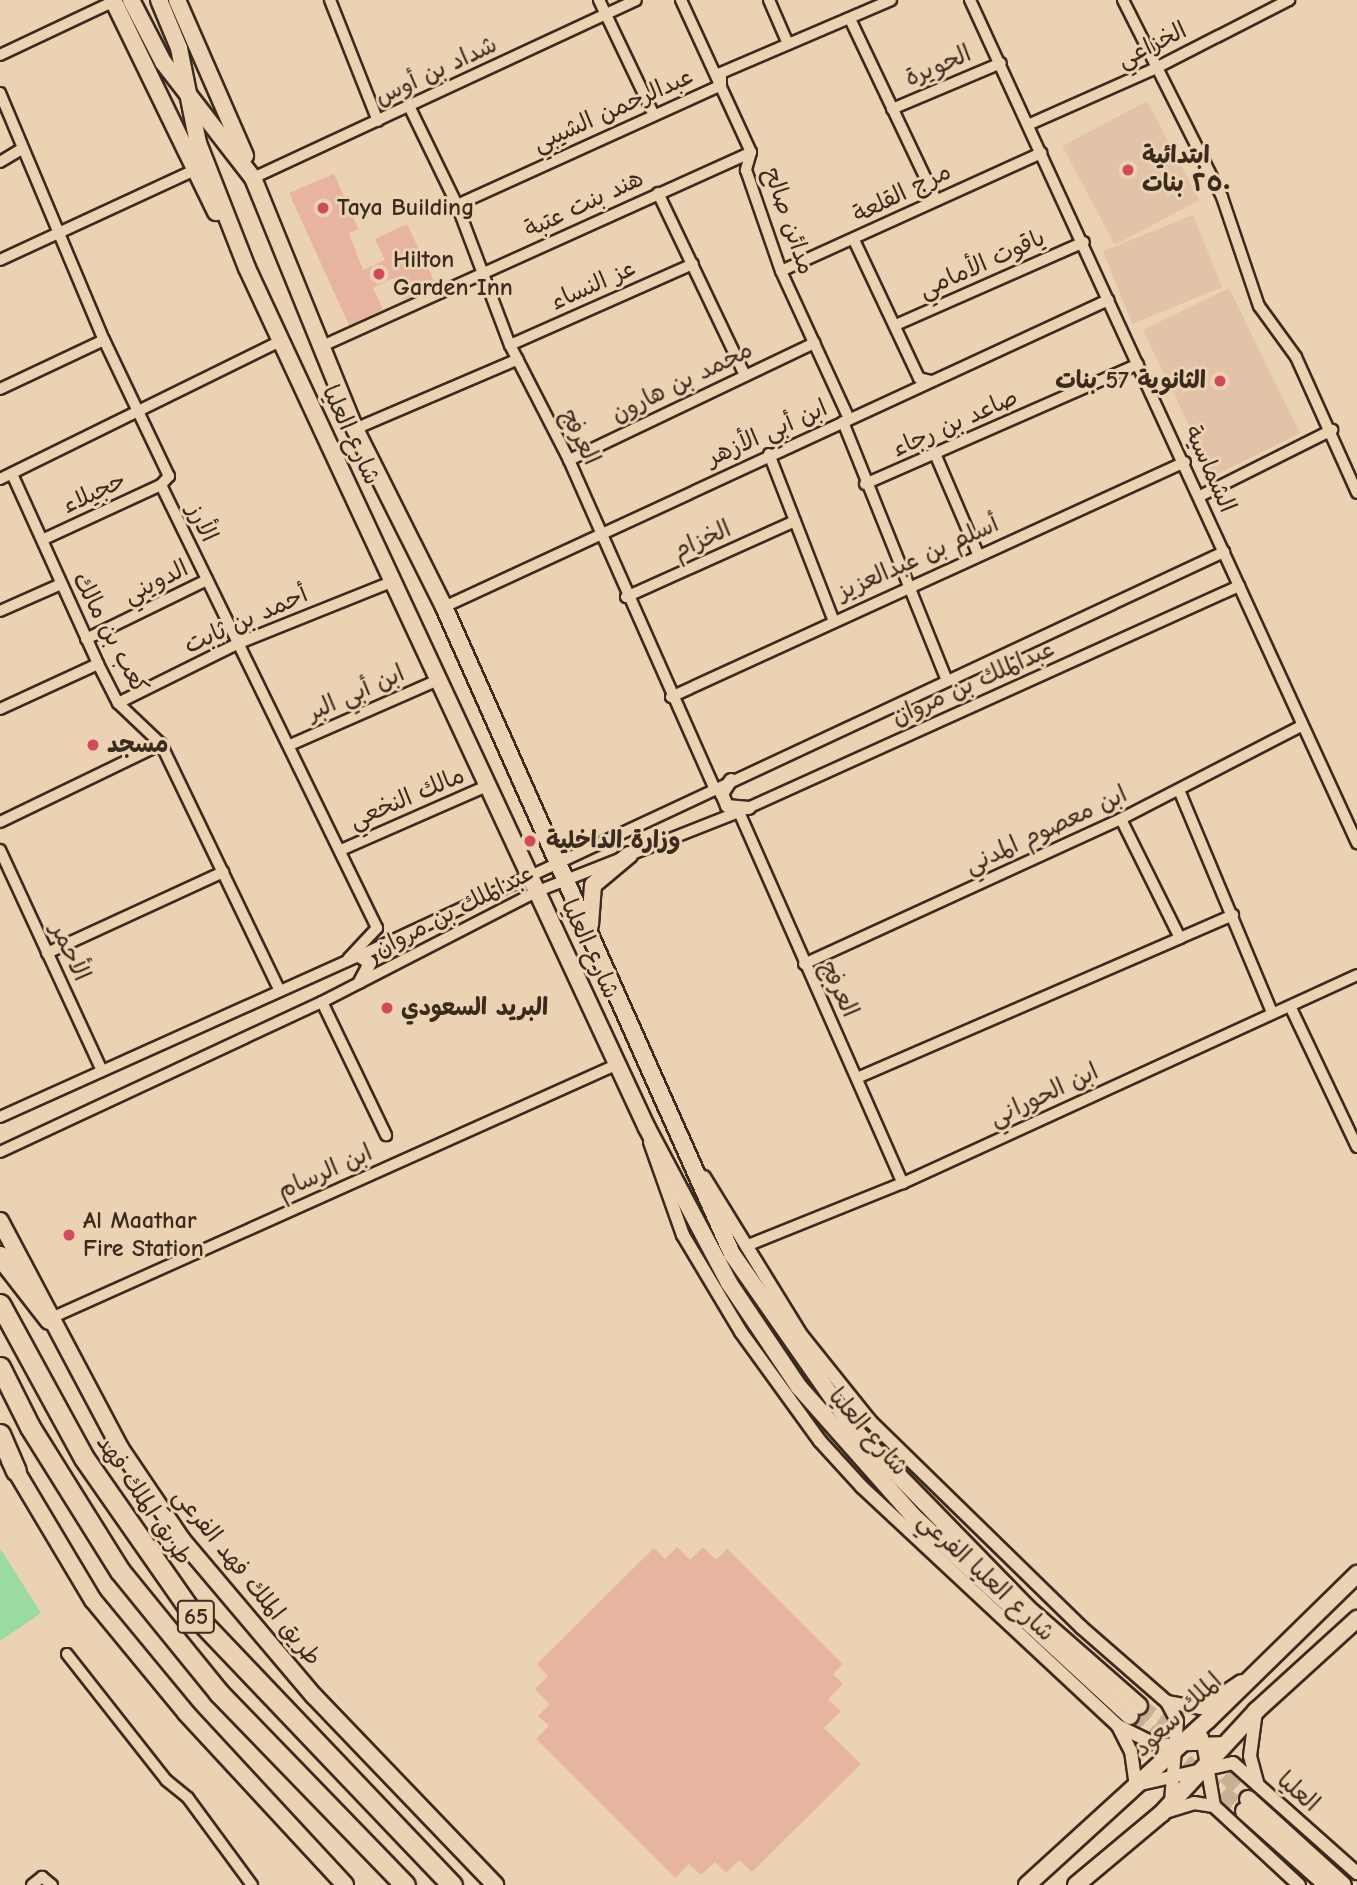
<!DOCTYPE html>
<meta charset="utf-8">
<style>
body{margin:0}
#map{position:relative;width:1357px;height:1885px;overflow:hidden;background:#ebd2b3;font-family:"Comic Neue","Playpen Sans Arabic",sans-serif}
div>[style]{position:absolute}
[style*='--x']{left:calc(var(--x)*1px);top:calc(var(--y)*1px);width:calc(var(--w)*1px);rotate:calc(var(--a)*1deg)}
.built>*{inset:0;background:#e3c3a7;transform-origin:0 0}
.green>*{inset:0;background:#9adaa3}
.building>*{inset:0;background:#e7b49f}
.primary-tunnel>*{height:16px;margin-top:-8px;transform-origin:0;background:repeating-linear-gradient(90deg,#c8b095 0 16px,transparent 0 24px)}
.roads{filter:drop-shadow(2px 0 #3b2a1e) drop-shadow(-2px 0 #3b2a1e) drop-shadow(0 2px #3b2a1e) drop-shadow(0 -2px #3b2a1e)}
.minor>*{height:10px;margin:-5px;padding:0 5px;transform-origin:5px;border-radius:5px;background:#ebd2b3}
.tertiary>*{height:12px;margin:-6px;padding:0 6px;transform-origin:6px;border-radius:6px;background:#ebd2b3}
.primary>*{height:16px;margin:-8px;padding:0 8px;transform-origin:8px;border-radius:8px;background:#ebd2b3}
.motorway>*{height:19px;margin:-9.5px;padding:0 9.5px;transform-origin:9.5px;border-radius:9.5px;background:#ebd2b3}
.dots>*{width:19px;height:19px;translate:-50% -50%;box-sizing:border-box;border:4px solid #ebd2b3;border-radius:50%}
span{translate:-50% -50%;white-space:nowrap;text-align:center;line-height:1.15;-webkit-text-stroke:6px #ebd2b3;paint-order:stroke}
.shield-label span{padding:2px 5px;background:#ebd2b3;border:2px solid;border-radius:5px;-webkit-text-stroke-width:0}
.shield-label{font-size:23px;color:#3b2a1e;font-weight:700}
.street-label{font-size:24px;color:#3b2a1e}
.poi-label{font-size:24px;color:#3b2a1e;font-weight:700}
.left{translate:0 -50%;text-align:left}
.right{translate:-100% -50%;text-align:right}
</style>
<div id="map">
<div class="built">
<i style="left:1147px;top:101px;width:112px;height:96px;rotate:62deg"></i>
<i style="left:1193px;top:215px;width:78px;height:97px;rotate:68deg"></i>
<i style="left:1229px;top:288px;width:162px;height:96px;rotate:64deg"></i>
</div>
<div class="green">
<i style="clip-path:polygon(0 1548px,41px 1613px,0 1641px)"></i>
</div>
<div class="building">
<i style="clip-path:polygon(334px 174px,358px 229px,349px 233px,363px 270px,385px 260px,375px 239px,407px 224px,436px 285px,403px 300px,394px 278px,373px 288px,383px 310px,349px 325px,289px 193px)"></i>
<i style="clip-path:polygon(677px 1547px,690px 1560px,703px 1547px,716px 1560px,727px 1549px,843px 1664px,833px 1674px,843px 1684px,828px 1699px,841px 1711px,824px 1728px,861px 1764px,752px 1872px,739px 1860px,726px 1873px,715px 1862px,701px 1875px,689px 1864px,675px 1878px,536px 1739px,549px 1726px,538px 1716px,550px 1704px,535px 1689px,548px 1676px,537px 1664px,654px 1548px,665px 1559px)"></i>
</div>
<div class="primary-tunnel">
<i style="--x:1139;--y:1706;--w:57;--a:35.1"></i>
<i style="--x:1130;--y:1716;--w:148;--a:39.8"></i>
<i style="--x:1209;--y:1758;--w:57;--a:46.4"></i>
</div>
<div class="roads">
<div class="minor">
<i style="--x:330;--y:0;--w:130;--a:68.4"></i>
<i style="--x:599;--y:0;--w:125;--a:64.5"></i>
<i style="--x:681;--y:0;--w:167;--a:65.3"></i>
<i style="--x:751;--y:152;--w:19;--a:106"></i>
<i style="--x:746;--y:170;--w:107;--a:70.9"></i>
<i style="--x:781;--y:271;--w:161;--a:65.3"></i>
<i style="--x:769;--y:0;--w:48;--a:66.6"></i>
<i style="--x:970;--y:0;--w:928;--a:65.34"></i>
<i style="--x:1123;--y:0;--w:220;--a:63.3"></i>
<i style="--x:1222;--y:197;--w:115;--a:71.3"></i>
<i style="--x:1259;--y:306;--w:63;--a:54"></i>
<i style="--x:1296;--y:357;--w:149;--a:65.8"></i>
<i style="--x:850;--y:19;--w:198;--a:64.6"></i>
<i style="--x:0;--y:55;--w:126;--a:-25.3"></i>
<i style="--x:0;--y:93;--w:268;--a:67.2"></i>
<i style="--x:104;--y:340;--w:151;--a:64.5"></i>
<i style="--x:169;--y:476;--w:12;--a:132"></i>
<i style="--x:161;--y:485;--w:493;--a:64"></i>
<i style="--x:377;--y:928;--w:42;--a:133.1"></i>
<i style="--x:409;--y:106;--w:110;--a:64.1"></i>
<i style="--x:457;--y:205;--w:150;--a:69.3"></i>
<i style="--x:510;--y:345;--w:129;--a:62.8"></i>
<i style="--x:569;--y:460;--w:358;--a:66.1"></i>
<i style="--x:892;--y:109;--w:118;--a:-22.9"></i>
<i style="--x:1030;--y:124;--w:136;--a:-23.9"></i>
<i style="--x:1154;--y:69;--w:152;--a:-27.1"></i>
<i style="--x:0;--y:162;--w:26;--a:-31"></i>
<i style="--x:253;--y:178;--w:422;--a:-24.9"></i>
<i style="--x:658;--y:193;--w:202;--a:64.5"></i>
<i style="--x:457;--y:205;--w:290;--a:-24.4"></i>
<i style="--x:721;--y:85;--w:12;--a:-90"></i>
<i style="--x:721;--y:73;--w:185;--a:-23.2"></i>
<i style="--x:854;--y:240;--w:153;--a:64.8"></i>
<i style="--x:919;--y:378;--w:12;--a:14"></i>
<i style="--x:0;--y:260;--w:213;--a:-24.8"></i>
<i style="--x:781;--y:271;--w:286;--a:-24.4"></i>
<i style="--x:898;--y:324;--w:203;--a:-23.8"></i>
<i style="--x:510;--y:345;--w:200;--a:-23.9"></i>
<i style="--x:320;--y:347;--w:473;--a:-24.3"></i>
<i style="--x:0;--y:389;--w:115;--a:-25.2"></i>
<i style="--x:843;--y:422;--w:276;--a:68.1"></i>
<i style="--x:355;--y:429;--w:177;--a:-23.2"></i>
<i style="--x:769;--y:454;--w:177;--a:68.8"></i>
<i style="--x:936;--y:456;--w:107;--a:66.8"></i>
<i style="--x:569;--y:460;--w:272;--a:-25.5"></i>
<i style="--x:12;--y:474;--w:209;--a:65.6"></i>
<i style="--x:98;--y:664;--w:44;--a:62.9"></i>
<i style="--x:118;--y:703;--w:59;--a:43.6"></i>
<i style="--x:161;--y:744;--w:272;--a:64.3"></i>
<i style="--x:0;--y:479;--w:314;--a:-26.2"></i>
<i style="--x:865;--y:484;--w:298;--a:-23.7"></i>
<i style="--x:1200;--y:496;--w:148;--a:-26.6"></i>
<i style="--x:44;--y:539;--w:129;--a:-24.8"></i>
<i style="--x:626;--y:597;--w:185;--a:-24.2"></i>
<i style="--x:444;--y:607;--w:732;--a:-24.81"></i>
<i style="--x:0;--y:611;--w:64;--a:-23.8"></i>
<i style="--x:86;--y:639;--w:135;--a:-26"></i>
<i style="--x:671;--y:697;--w:565;--a:-24.57"></i>
<i style="--x:118;--y:703;--w:135;--a:-26.4"></i>
<i style="--x:239;--y:643;--w:167;--a:-21.8"></i>
<i style="--x:0;--y:709;--w:108;--a:-24.7"></i>
<i style="--x:290;--y:745;--w:162;--a:-23.7"></i>
<i style="--x:1179;--y:790;--w:241;--a:67.3"></i>
<i style="--x:739;--y:812;--w:406;--a:66.2"></i>
<i style="--x:0;--y:822;--w:179;--a:-25.8"></i>
<i style="--x:0;--y:850;--w:243;--a:65.2"></i>
<i style="--x:341;--y:850;--w:162;--a:-23.7"></i>
<i style="--x:1180;--y:938;--w:58;--a:-23.5"></i>
<i style="--x:47;--y:953;--w:194;--a:-24.7"></i>
<i style="--x:804;--y:964;--w:349;--a:-24.6"></i>
<i style="--x:1121;--y:819;--w:203;--a:-27.3"></i>
<i style="--x:322;--y:1002;--w:148;--a:64.3"></i>
<i style="--x:1290;--y:1006;--w:156;--a:64.6"></i>
<i style="--x:857;--y:1078;--w:352;--a:-23.4"></i>
<i style="--x:1180;--y:938;--w:133;--a:-116.4"></i>
<i style="--x:0;--y:1117;--w:393;--a:-24.2"></i>
<i style="--x:359;--y:956;--w:955;--a:-25.04"></i>
<i style="--x:0;--y:1152;--w:355;--a:-25"></i>
<i style="--x:322;--y:1002;--w:243;--a:-27.2"></i>
<i style="--x:538;--y:891;--w:216;--a:-21.5"></i>
<i style="--x:739;--y:812;--w:549;--a:-24.32"></i>
<i style="--x:746;--y:1246;--w:169;--a:-21.9"></i>
<i style="--x:903;--y:1183;--w:499;--a:-24.6"></i>
<i style="--x:49;--y:1319;--w:624;--a:-24.14"></i>
<i style="--x:67;--y:1654;--w:160;--a:51.8"></i>
<i style="--x:166;--y:1780;--w:28;--a:39"></i>
<i style="--x:188;--y:1798;--w:108;--a:53.7"></i>
<i style="--x:32;--y:1885;--w:13;--a:-39"></i>
<i style="--x:42;--y:1877;--w:13;--a:39"></i>
</div>
<div class="tertiary">
<i style="--x:731;--y:780;--w:17;--a:123"></i>
<i style="--x:722;--y:794;--w:13;--a:67"></i>
<i style="--x:727;--y:806;--w:22;--a:5"></i>
<i style="--x:359;--y:956;--w:13;--a:32"></i>
<i style="--x:370;--y:963;--w:21;--a:118"></i>
<i style="--x:650;--y:1142;--w:99;--a:70.5"></i>
<i style="--x:683;--y:1235;--w:113;--a:59.1"></i>
<i style="--x:741;--y:1332;--w:135;--a:54.1"></i>
<i style="--x:820;--y:1441;--w:62;--a:47.6"></i>
<i style="--x:862;--y:1487;--w:350;--a:43"></i>
<i style="--x:1118;--y:1726;--w:43;--a:26"></i>
<i style="--x:1157;--y:1745;--w:72;--a:-1.6"></i>
<i style="--x:704;--y:1177;--w:187;--a:58.4"></i>
<i style="--x:802;--y:1336;--w:109;--a:51.3"></i>
<i style="--x:870;--y:1421;--w:295;--a:44.3"></i>
<i style="--x:1081;--y:1627;--w:114;--a:41.1"></i>
<i style="--x:1167;--y:1702;--w:21;--a:62"></i>
<i style="--x:1177;--y:1721;--w:82;--a:94.2"></i>
<i style="--x:1167;--y:1702;--w:35;--a:10"></i>
<i style="--x:1201;--y:1708;--w:48;--a:-34"></i>
<i style="--x:1256;--y:1711;--w:45;--a:97.6"></i>
<i style="--x:1250;--y:1756;--w:30;--a:75"></i>
<i style="--x:1118;--y:1726;--w:28;--a:63"></i>
<i style="--x:1131;--y:1751;--w:34;--a:82"></i>
<i style="--x:1136;--y:1785;--w:99;--a:-12.8"></i>
<i style="--x:1233;--y:1763;--w:166;--a:41.6"></i>
<i style="--x:1202;--y:1737;--w:70;--a:80.1"></i>
<i style="--x:1214;--y:1806;--w:116;--a:42.9"></i>
<i style="--x:1162;--y:1813;--w:34;--a:-17"></i>
<i style="--x:1194;--y:1803;--w:20;--a:9"></i>
</div>
<div class="primary">
<i style="--x:113;--y:0;--w:236;--a:64.1"></i>
<i style="--x:131;--y:0;--w:70;--a:62.7"></i>
<i style="--x:163;--y:62;--w:147;--a:52.2"></i>
<i style="--x:253;--y:178;--w:271;--a:67.9"></i>
<i style="--x:355;--y:429;--w:199;--a:63.4"></i>
<i style="--x:444;--y:607;--w:708;--a:66"></i>
<i style="--x:732;--y:1254;--w:218;--a:55.1"></i>
<i style="--x:857;--y:1433;--w:243;--a:45.8"></i>
<i style="--x:1026;--y:1607;--w:150;--a:41.2"></i>
<i style="--x:159;--y:0;--w:52;--a:67.4"></i>
<i style="--x:179;--y:48;--w:97;--a:78.7"></i>
<i style="--x:198;--y:143;--w:134;--a:68.6"></i>
<i style="--x:247;--y:268;--w:948;--a:65.06"></i>
<i style="--x:647;--y:1128;--w:175;--a:62.1"></i>
<i style="--x:729;--y:1283;--w:125;--a:56.1"></i>
<i style="--x:799;--y:1387;--w:172;--a:48.5"></i>
<i style="--x:913;--y:1516;--w:295;--a:42.7"></i>
<i style="--x:177;--y:0;--w:170;--a:66.4"></i>
<i style="--x:590;--y:925;--w:40;--a:-85.7"></i>
<i style="--x:593;--y:885;--w:47;--a:-39.8"></i>
<i style="--x:0;--y:1221;--w:257;--a:62.1"></i>
<i style="--x:120;--y:1448;--w:111;--a:56"></i>
<i style="--x:182;--y:1540;--w:204;--a:49.8"></i>
<i style="--x:314;--y:1696;--w:262;--a:46.2"></i>
<i style="--x:10;--y:1461;--w:162;--a:59.2"></i>
<i style="--x:93;--y:1600;--w:146;--a:50.5"></i>
<i style="--x:186;--y:1713;--w:234;--a:47.2"></i>
<i style="--x:1248;--y:1799;--w:128;--a:42.2"></i>
<i style="--x:1244;--y:1811;--w:111;--a:41.7"></i>
<i style="--x:1027;--y:1885;--w:245;--a:-42.4"></i>
<i style="--x:1208;--y:1720;--w:209;--a:-44.4"></i>
<i style="--x:1076;--y:1885;--w:112;--a:-39.9"></i>
<i style="--x:1162;--y:1813;--w:139;--a:-47.3"></i>
<i style="--x:1256;--y:1711;--w:137;--a:-42.3"></i>
</div>
<div class="motorway">
<i style="--x:0;--y:1256;--w:80;--a:52.1"></i>
<i style="--x:0;--y:1304;--w:175;--a:61.4"></i>
<i style="--x:84;--y:1458;--w:185;--a:55.1"></i>
<i style="--x:190;--y:1610;--w:380;--a:46.4"></i>
<i style="--x:0;--y:1367;--w:67;--a:63.4"></i>
<i style="--x:30;--y:1427;--w:170;--a:58"></i>
<i style="--x:120;--y:1571;--w:157;--a:50.9"></i>
<i style="--x:219;--y:1693;--w:267;--a:45.9"></i>
<i style="--x:0;--y:1434;--w:40;--a:66.6"></i>
</div>
</div>
<div class="dots">
<i style="left:1128px;top:170px;background:#d1495b"></i>
<i style="left:323px;top:208px;background:#d1495b"></i>
<i style="left:379px;top:274px;background:#d1495b"></i>
<i style="left:1220px;top:381px;background:#d1495b"></i>
<i style="left:93px;top:745px;background:#d1495b"></i>
<i style="left:530px;top:841px;background:#d1495b"></i>
<i style="left:387px;top:1008px;background:#d1495b"></i>
<i style="left:69px;top:1235px;background:#d1495b"></i>
</div>
<div class="shield-label">
<span style="left:196px;top:1617px">65</span>
</div>
<div class="street-label">
<span style="left:1152px;top:45px;rotate:-26deg">الخزاعي</span>
<span style="left:938px;top:66px;rotate:-23deg">الحويرة</span>
<span style="left:436px;top:71px;rotate:-25deg">شداد بن أوس</span>
<span style="left:613px;top:110px;rotate:-24deg">عبدالرحمن الشيبي</span>
<span style="left:902px;top:193px;rotate:-26deg">مرج القلعة</span>
<span style="left:584px;top:204px;rotate:-25deg">هند بنت عتبة</span>
<span style="left:789px;top:221px;rotate:71deg">مدائن صالح</span>
<span style="left:982px;top:264px;rotate:-24deg">ياقوت الأمامي</span>
<span style="left:593px;top:285px;rotate:-24deg">عز النساء</span>
<span style="left:682px;top:382px;rotate:-26deg">محمد بن هارون</span>
<span style="left:955px;top:423px;rotate:-24deg">صاعد بن رجاء</span>
<span style="left:767px;top:433px;rotate:-24deg">ابن أبي الأزهر</span>
<span style="left:351px;top:435px;rotate:65deg">شارع العليا</span>
<span style="left:580px;top:437px;rotate:64deg">العرفج</span>
<span style="left:1210px;top:469px;rotate:66deg">الشماسية</span>
<span style="left:94px;top:493px;rotate:-25deg">حجيلاء</span>
<span style="left:202px;top:523px;rotate:64deg">الأرز</span>
<span style="left:702px;top:540px;rotate:-24deg">الخزام</span>
<span style="left:918px;top:558px;rotate:-24deg">أسلم بن عبدالعزيز</span>
<span style="left:156px;top:582px;rotate:-26deg">الدويني</span>
<span style="left:246px;top:620px;rotate:-24deg">أحمد بن ثابت</span>
<span style="left:110px;top:633px;rotate:62deg">كعب بن مالك</span>
<span style="left:973px;top:683px;rotate:-24deg">عبدالملك بن مروان</span>
<span style="left:356px;top:693px;rotate:-24deg">ابن أبي البر</span>
<span style="left:407px;top:798px;rotate:-23deg">مالك النخعي</span>
<span style="left:1046px;top:830px;rotate:-25deg">ابن معصوم المدني</span>
<span style="left:454px;top:911px;rotate:-27deg">عبدالملك بن مروان</span>
<span style="left:590px;top:949px;rotate:65deg">شارع العليا</span>
<span style="left:70px;top:952px;rotate:65deg">الأحمر</span>
<span style="left:839px;top:989px;rotate:65deg">العرفج</span>
<span style="left:1044px;top:1095px;rotate:-25deg">ابن الحوراني</span>
<span style="left:325px;top:1172px;rotate:-24deg">ابن الرسام</span>
<span style="left:868px;top:1432px;rotate:49deg">شارع العليا</span>
<span style="left:144px;top:1500px;rotate:56deg">طريق الملك فهد</span>
<span style="left:247px;top:1577px;rotate:51deg">طريق الملك فهد الفرعي</span>
<span style="left:986px;top:1577px;rotate:43deg">شارع العليا الفرعي</span>
<span style="left:1178px;top:1715px;rotate:-43deg">الملك سعود</span>
<span style="left:1298px;top:1792px;rotate:41deg">العليا</span>
</div>
<div class="poi-label">
<span class="left" style="left:1142px;top:170px">ابتدائية<br>٢٥٠ بنات</span>
<span class="left" style="left:337px;top:208px">Taya Building</span>
<span class="left" style="left:393px;top:274px">Hilton<br>Garden Inn</span>
<span class="right" style="left:1206px;top:381px">الثانوية 57 بنات</span>
<span class="left" style="left:107px;top:745px">مسجد</span>
<span class="left" style="left:546px;top:841px">وزارة الداخلية</span>
<span class="left" style="left:401px;top:1008px">البريد السعودي</span>
<span class="left" style="left:83px;top:1235px">Al Maathar<br>Fire Station</span>
</div>
</div>
